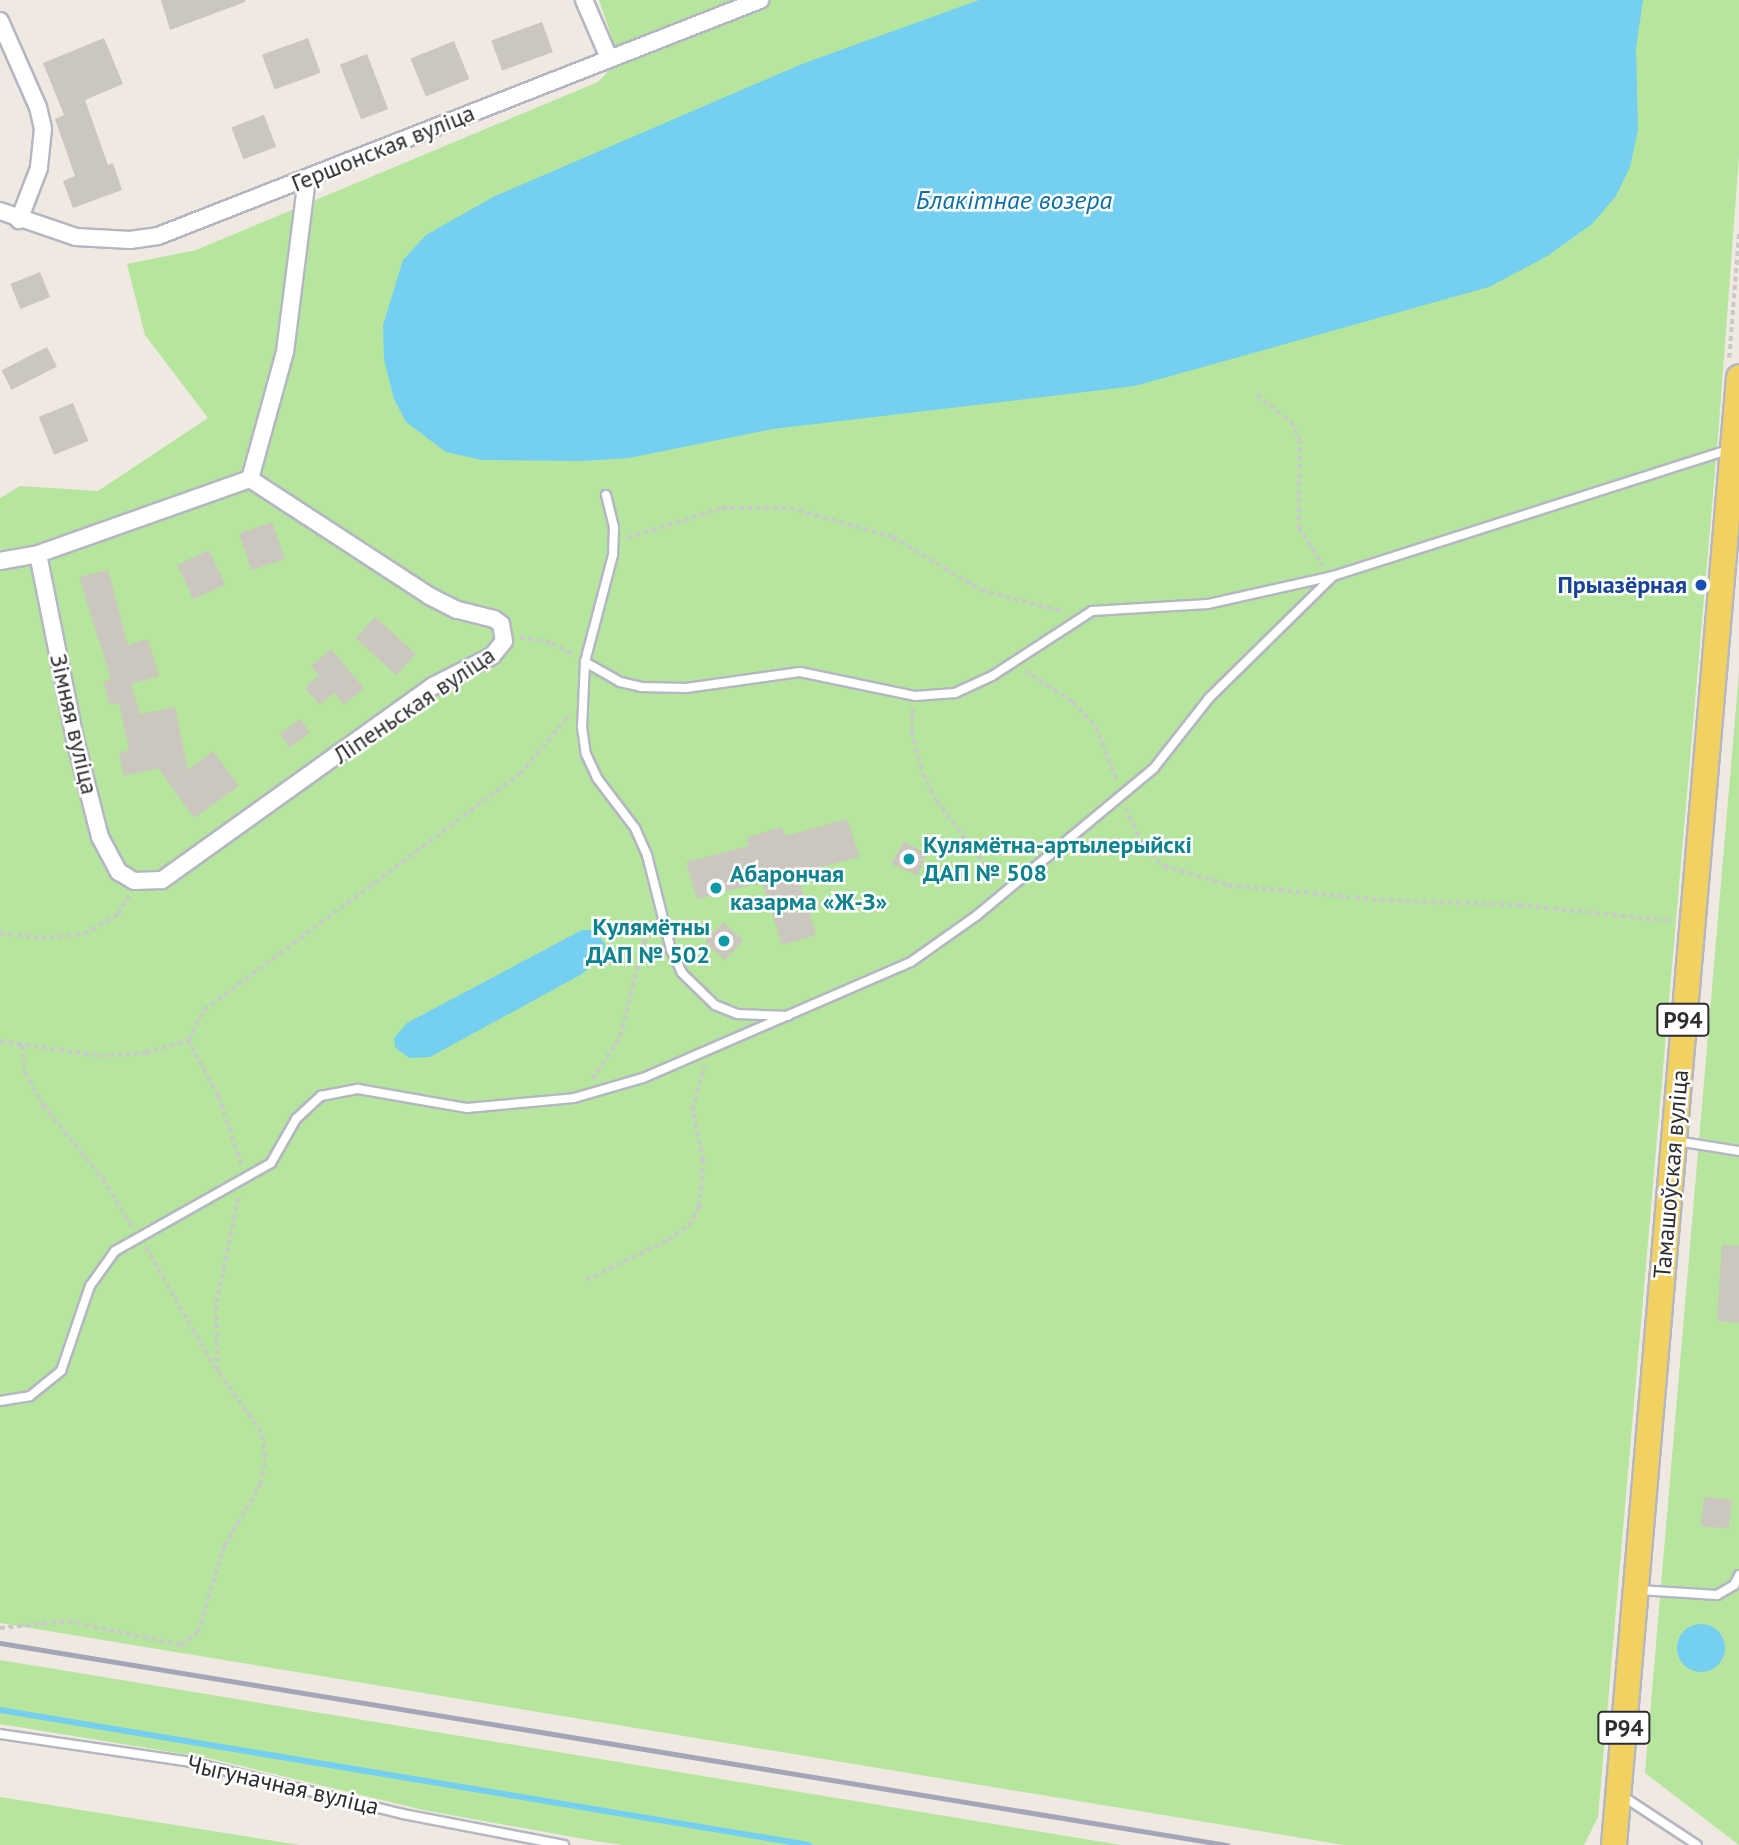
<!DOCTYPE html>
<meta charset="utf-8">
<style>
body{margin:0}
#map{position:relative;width:1739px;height:1845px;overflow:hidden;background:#efe9e1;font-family:"PT Sans",sans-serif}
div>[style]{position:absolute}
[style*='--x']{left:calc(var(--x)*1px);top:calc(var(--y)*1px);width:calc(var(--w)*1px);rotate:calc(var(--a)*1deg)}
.green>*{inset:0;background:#b6e59e}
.water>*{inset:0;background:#75cff0}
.round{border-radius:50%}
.stream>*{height:6px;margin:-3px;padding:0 3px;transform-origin:3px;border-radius:3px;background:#75cff0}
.building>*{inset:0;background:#cbc7bf;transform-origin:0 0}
.path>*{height:3.5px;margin-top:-1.75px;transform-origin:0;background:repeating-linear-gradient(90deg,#c9c9c9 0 5px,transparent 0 8.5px)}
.roads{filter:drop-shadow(2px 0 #b4b7c1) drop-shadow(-2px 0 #b4b7c1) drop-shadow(0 2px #b4b7c1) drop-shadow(0 -2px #b4b7c1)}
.lane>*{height:8px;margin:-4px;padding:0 4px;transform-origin:4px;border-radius:4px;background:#fff}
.street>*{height:16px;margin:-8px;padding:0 8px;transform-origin:8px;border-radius:8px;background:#fff}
.primary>*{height:24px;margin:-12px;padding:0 12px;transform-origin:12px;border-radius:12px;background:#f2d163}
.rail>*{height:5px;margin:-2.5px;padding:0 2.5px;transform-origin:2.5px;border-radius:2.5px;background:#a3a6b8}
.dots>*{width:19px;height:19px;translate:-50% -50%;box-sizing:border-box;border:4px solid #fff;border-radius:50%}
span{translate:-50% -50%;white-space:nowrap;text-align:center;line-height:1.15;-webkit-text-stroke:5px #fff;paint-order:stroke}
.shield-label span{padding:2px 5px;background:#fff;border:2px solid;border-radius:5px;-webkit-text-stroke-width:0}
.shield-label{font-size:23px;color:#2e2e2e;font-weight:700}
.street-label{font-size:24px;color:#2e2e2e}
.transit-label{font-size:24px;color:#164399;font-weight:700}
.right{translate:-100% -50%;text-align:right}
.culture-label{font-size:24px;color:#0d838f;font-weight:700}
.left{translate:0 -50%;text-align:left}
.water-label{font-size:26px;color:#0d6fa3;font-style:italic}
</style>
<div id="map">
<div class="green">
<i style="clip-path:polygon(599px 0,1739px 0,1739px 156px,1718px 437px,1598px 1817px,1584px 1845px,1344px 1845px,0 1623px,0 498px,20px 486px,98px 491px,208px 418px,145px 335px,127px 264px,196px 250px,598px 82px,615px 64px,617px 53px)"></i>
<i style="clip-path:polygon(1739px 672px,1739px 1845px,1645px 1773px)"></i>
<i style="clip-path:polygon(0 1660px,1121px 1845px,623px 1845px,595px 1841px,423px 1810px,208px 1758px,0 1724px)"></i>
<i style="clip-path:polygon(0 1797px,300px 1845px,0 1845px)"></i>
</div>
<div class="water">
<i style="clip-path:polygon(979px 0,1643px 0,1636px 48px,1638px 130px,1630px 167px,1616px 196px,1592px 224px,1546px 257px,1489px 287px,1135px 386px,773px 429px,629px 458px,583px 461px,482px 460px,446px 452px,406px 422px,394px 399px,384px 360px,383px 325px,403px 260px,426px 235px,495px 196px,802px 64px)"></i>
<i style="clip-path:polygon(582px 930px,594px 930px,605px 944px,603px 955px,582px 974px,430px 1057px,409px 1058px,395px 1047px,394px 1038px,407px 1023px)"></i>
<i class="round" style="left:1677px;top:1624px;width:48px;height:48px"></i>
</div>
<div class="stream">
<i style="--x:0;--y:1710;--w:820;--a:9.47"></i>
</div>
<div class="building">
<i style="clip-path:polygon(161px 0,245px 0,245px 2px,170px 30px)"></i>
<i style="left:542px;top:22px;width:32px;height:54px;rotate:70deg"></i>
<i style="clip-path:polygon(104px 38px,123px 84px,85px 100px,108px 165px,113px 163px,122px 190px,73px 208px,63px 181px,75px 176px,55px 119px,64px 115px,43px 63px)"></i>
<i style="left:308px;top:38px;width:37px;height:49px;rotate:70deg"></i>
<i style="left:454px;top:41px;width:41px;height:47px;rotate:68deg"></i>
<i style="left:367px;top:54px;width:59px;height:29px;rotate:69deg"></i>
<i style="left:264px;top:115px;width:34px;height:35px;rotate:69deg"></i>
<i style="left:40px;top:272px;width:27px;height:32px;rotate:68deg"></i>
<i style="left:47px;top:347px;width:22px;height:51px;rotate:63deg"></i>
<i style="left:73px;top:403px;width:41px;height:37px;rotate:68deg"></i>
<i style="left:272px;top:522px;width:39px;height:35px;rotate:71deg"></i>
<i style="left:209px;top:550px;width:38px;height:35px;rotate:65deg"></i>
<i style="clip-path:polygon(108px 570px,128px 645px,148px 639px,159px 676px,131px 684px,140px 714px,175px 707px,188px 770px,213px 751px,239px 786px,194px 818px,158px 768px,124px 776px,119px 753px,129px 750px,119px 703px,110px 705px,103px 682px,111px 679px,79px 577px)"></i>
<i style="left:375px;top:617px;width:55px;height:29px;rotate:42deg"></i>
<i style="clip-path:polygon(331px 649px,364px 688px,344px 705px,334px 693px,320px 705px,305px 688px,319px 675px,311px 666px)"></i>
<i style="left:300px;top:719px;width:17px;height:25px;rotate:54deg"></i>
<i style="clip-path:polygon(847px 819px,860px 857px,797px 873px,816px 935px,782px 945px,762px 882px,697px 899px,686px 862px,749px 846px,747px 837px,782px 827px,785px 836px)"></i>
<i style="clip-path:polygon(904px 841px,926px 854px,918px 876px,891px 864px)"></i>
<i style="left:723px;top:922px;width:27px;height:27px;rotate:42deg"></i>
<i style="clip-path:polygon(1722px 1245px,1739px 1246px,1739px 1323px,1717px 1321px)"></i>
<i style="left:1704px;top:1497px;width:28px;height:29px;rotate:6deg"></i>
</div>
<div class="path">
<i style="--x:1729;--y:358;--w:127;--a:-85.5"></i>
<i style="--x:1257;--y:395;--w:43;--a:38.5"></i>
<i style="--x:1291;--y:422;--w:19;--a:62"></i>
<i style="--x:1300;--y:439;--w:88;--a:90.7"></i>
<i style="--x:1299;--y:527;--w:46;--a:58.4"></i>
<i style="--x:627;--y:538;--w:100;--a:-17.5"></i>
<i style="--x:722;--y:508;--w:68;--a:0"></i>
<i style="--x:790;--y:508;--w:107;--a:15.7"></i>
<i style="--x:893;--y:537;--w:103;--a:31.1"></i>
<i style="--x:981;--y:590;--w:86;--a:14.8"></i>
<i style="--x:520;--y:637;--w:33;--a:11"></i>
<i style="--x:552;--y:643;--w:26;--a:28"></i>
<i style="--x:1025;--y:671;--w:57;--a:32.9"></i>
<i style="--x:1073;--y:702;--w:34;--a:47"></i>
<i style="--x:1096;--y:727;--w:58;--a:68.7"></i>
<i style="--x:913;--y:708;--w:24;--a:92"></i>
<i style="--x:912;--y:732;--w:43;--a:75.3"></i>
<i style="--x:923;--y:774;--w:30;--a:63"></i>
<i style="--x:937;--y:801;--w:101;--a:53"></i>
<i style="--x:1126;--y:808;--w:44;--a:65.8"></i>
<i style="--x:1144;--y:848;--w:27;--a:42"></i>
<i style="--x:1164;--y:866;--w:67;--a:16.5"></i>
<i style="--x:1228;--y:885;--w:153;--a:5.6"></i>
<i style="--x:1380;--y:900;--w:139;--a:2.1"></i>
<i style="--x:1519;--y:905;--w:154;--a:6"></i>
<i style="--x:0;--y:933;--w:41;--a:7"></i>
<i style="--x:41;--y:938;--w:43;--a:-5.3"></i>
<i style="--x:84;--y:934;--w:39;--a:-30"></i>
<i style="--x:118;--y:914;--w:21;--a:-59"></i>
<i style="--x:0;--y:1041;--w:101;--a:8.5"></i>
<i style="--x:100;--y:1056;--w:45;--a:-3.8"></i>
<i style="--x:145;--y:1053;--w:44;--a:-15.9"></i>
<i style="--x:22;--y:1046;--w:26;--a:83"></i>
<i style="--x:25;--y:1072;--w:38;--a:61"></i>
<i style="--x:43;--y:1105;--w:95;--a:51"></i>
<i style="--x:103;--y:1179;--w:55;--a:58.3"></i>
<i style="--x:592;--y:1079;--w:50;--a:-56.3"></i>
<i style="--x:620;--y:1037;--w:96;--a:-76.1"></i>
<i style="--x:643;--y:944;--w:17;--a:-59"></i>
<i style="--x:241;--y:1165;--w:73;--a:-108.4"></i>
<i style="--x:218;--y:1096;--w:63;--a:-118.6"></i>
<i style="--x:188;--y:1041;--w:35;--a:-63"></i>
<i style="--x:204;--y:1010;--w:394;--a:-36.8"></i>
<i style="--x:520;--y:774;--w:78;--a:-50.2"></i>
<i style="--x:146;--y:1247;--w:139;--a:60.3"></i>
<i style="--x:586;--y:1280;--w:91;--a:-26"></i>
<i style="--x:668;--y:1240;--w:24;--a:-35"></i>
<i style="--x:688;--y:1226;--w:22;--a:-60"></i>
<i style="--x:699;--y:1207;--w:46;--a:-85"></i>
<i style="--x:703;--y:1161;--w:52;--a:-102.2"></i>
<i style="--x:692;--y:1110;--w:46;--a:-74.7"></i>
<i style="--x:0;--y:1628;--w:68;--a:-5.9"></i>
<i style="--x:68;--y:1621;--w:116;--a:12"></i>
<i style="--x:181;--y:1645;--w:21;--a:-37"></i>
<i style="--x:198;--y:1632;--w:90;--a:-73.2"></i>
<i style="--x:224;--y:1546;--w:71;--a:-59.5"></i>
<i style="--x:260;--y:1485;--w:28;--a:-80"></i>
<i style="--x:265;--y:1457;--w:25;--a:-99"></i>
<i style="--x:261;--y:1432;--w:75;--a:-125.8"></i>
<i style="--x:217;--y:1371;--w:68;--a:-90.8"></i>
<i style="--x:216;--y:1303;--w:110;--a:-78"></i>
</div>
<div class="roads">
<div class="lane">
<i style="--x:606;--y:495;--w:33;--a:76"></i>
<i style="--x:614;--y:527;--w:28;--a:92"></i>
<i style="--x:613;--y:555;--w:111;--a:104.7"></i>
<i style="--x:585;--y:662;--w:65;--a:92.6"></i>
<i style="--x:582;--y:727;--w:27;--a:82"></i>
<i style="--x:586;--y:754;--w:26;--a:65"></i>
<i style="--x:597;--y:778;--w:63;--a:52.8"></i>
<i style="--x:635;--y:828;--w:30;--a:66"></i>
<i style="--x:647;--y:855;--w:98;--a:75.8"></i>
<i style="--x:671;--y:950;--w:25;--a:64"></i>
<i style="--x:682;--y:973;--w:46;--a:44.1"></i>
<i style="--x:715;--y:1005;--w:24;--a:22"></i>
<i style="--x:737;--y:1014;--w:51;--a:2.2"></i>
<i style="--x:585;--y:662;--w:40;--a:29.7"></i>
<i style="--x:620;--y:682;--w:22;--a:13"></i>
<i style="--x:641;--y:687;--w:45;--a:1.3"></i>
<i style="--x:686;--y:688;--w:115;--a:-8"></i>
<i style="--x:800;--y:672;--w:117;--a:11.8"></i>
<i style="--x:915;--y:696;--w:40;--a:-4.3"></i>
<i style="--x:955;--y:693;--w:41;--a:-24.7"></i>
<i style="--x:992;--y:676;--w:119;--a:-33"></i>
<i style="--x:1092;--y:611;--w:116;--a:-3.5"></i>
<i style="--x:1208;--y:604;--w:128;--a:-12.6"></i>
<i style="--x:1333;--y:576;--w:416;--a:-17.7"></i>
<i style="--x:1676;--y:1141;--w:64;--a:9"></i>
<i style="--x:0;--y:1401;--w:30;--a:-9"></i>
<i style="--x:30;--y:1396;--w:40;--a:-39"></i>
<i style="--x:61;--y:1371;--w:90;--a:-71.2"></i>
<i style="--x:90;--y:1286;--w:43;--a:-54.5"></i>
<i style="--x:115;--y:1251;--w:179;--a:-29.4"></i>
<i style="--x:271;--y:1163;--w:51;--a:-60.4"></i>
<i style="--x:296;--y:1119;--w:34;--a:-43"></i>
<i style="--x:321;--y:1096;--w:38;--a:-11"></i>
<i style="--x:358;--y:1089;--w:111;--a:9.9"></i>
<i style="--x:467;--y:1108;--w:107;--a:-5.3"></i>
<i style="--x:574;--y:1098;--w:72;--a:-16.2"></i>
<i style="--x:643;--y:1078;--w:292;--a:-23.4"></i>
<i style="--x:911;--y:962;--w:80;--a:-35.3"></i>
<i style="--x:976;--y:916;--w:231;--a:-39.7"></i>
<i style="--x:1154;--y:768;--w:89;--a:-51.8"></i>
<i style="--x:1209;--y:698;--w:174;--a:-44.5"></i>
<i style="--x:1639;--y:1590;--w:78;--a:3.7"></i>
<i style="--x:1717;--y:1595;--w:20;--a:-30"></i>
<i style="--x:1734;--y:1585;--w:11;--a:-63"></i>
<i style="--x:0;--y:1734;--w:193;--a:8.3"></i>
<i style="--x:191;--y:1762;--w:218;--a:13.8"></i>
<i style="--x:403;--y:1814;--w:164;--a:10.9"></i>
<i style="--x:1624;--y:1797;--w:87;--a:33.3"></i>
</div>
<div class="street">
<i style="--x:584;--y:0;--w:63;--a:66.7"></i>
<i style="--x:0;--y:21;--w:94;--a:66.2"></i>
<i style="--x:38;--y:107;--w:23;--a:77"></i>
<i style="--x:43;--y:129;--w:39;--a:96"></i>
<i style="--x:39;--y:168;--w:56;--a:111"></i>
<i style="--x:0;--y:211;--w:80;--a:18.9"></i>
<i style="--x:76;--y:237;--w:54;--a:3.2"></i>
<i style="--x:130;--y:240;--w:28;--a:-8"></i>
<i style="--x:158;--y:236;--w:647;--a:-21.41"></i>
<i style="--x:38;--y:554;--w:189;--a:78.7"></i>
<i style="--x:75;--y:739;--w:101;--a:75.7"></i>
<i style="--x:100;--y:837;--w:40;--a:62"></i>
<i style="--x:119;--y:872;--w:17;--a:31"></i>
<i style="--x:134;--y:881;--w:28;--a:-2"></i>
<i style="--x:162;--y:880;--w:333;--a:-35.6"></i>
<i style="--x:433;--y:686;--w:66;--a:-27"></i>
<i style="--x:492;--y:656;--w:19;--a:-51"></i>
<i style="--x:504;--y:641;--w:17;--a:-100"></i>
<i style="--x:501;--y:624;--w:9;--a:-144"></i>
<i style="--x:494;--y:619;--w:38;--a:-166"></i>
<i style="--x:457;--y:610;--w:33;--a:-153"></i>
<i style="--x:428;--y:595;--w:212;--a:-146.9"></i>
<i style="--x:0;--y:561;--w:39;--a:-10"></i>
<i style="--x:38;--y:554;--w:225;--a:-19.5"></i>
<i style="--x:250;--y:479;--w:132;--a:-74.6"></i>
<i style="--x:285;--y:352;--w:175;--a:-82.8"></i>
</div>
<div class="primary">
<i style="--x:1614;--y:1845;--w:1473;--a:-85.13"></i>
</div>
</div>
<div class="rail">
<i style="--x:0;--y:1643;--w:1244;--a:9.35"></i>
</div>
<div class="dots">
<i style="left:1701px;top:585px;background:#1a4fb4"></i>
<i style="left:909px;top:859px;background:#0f9aa8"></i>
<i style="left:716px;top:888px;background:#0f9aa8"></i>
<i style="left:724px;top:941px;background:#0f9aa8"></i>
</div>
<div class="shield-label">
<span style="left:1683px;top:1020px">Р94</span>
<span style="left:1624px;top:1728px">Р94</span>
</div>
<div class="street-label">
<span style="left:383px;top:148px;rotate:-22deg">Гершонская вуліца</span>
<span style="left:414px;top:705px;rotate:-34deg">Ліпеньская вуліца</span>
<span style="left:74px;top:724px;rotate:77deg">Зімняя вуліца</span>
<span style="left:1671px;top:1174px;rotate:-85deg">Тамашоўская вуліца</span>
<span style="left:283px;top:1785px;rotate:13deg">Чыгуначная вуліца</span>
</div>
<div class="transit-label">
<span class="right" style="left:1687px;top:585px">Прыазёрная</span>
</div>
<div class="culture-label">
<span class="left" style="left:923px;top:859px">Кулямётна-артылерыйскі<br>ДАП № 508</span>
<span class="left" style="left:730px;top:888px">Абарончая<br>казарма «Ж-З»</span>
<span class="right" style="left:710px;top:941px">Кулямётны<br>ДАП № 502</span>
</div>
<div class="water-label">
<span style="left:1014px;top:200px">Блакітнае возера</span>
</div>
</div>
